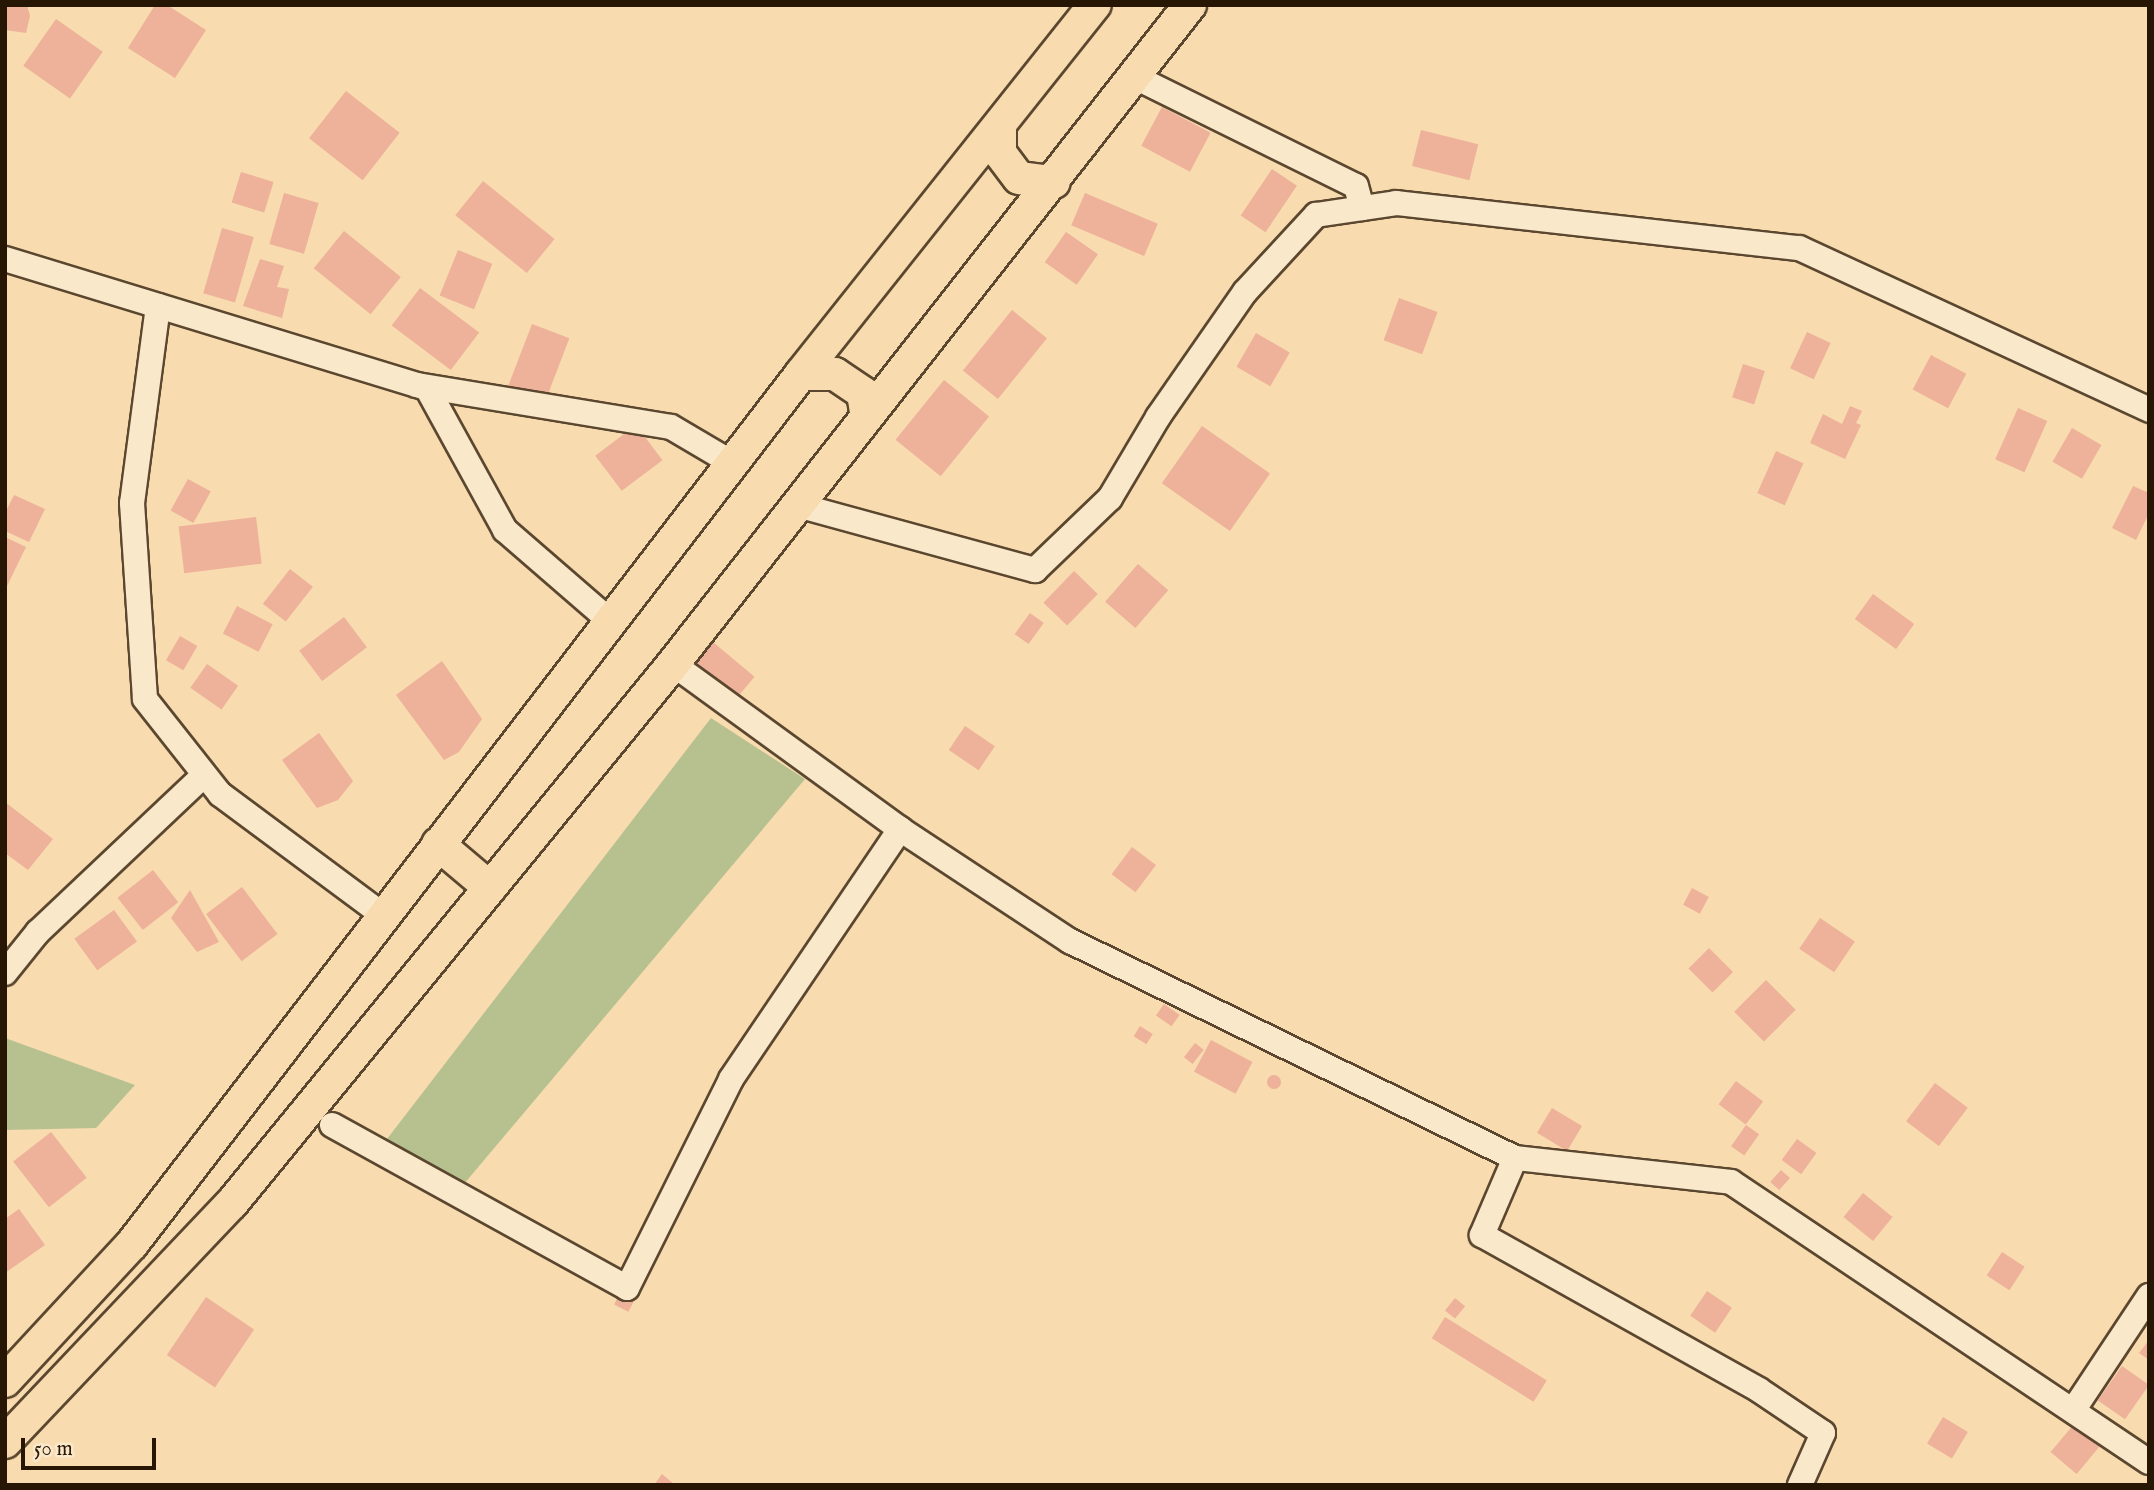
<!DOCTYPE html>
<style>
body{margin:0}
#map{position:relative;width:2154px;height:1490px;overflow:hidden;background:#f8dbaf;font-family:"IM FELL English",serif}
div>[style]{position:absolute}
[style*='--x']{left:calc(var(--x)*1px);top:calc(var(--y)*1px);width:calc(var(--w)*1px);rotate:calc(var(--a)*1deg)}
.green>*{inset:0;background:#b7c190}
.building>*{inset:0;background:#eeb19a;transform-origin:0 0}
.round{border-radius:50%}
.roads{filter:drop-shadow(2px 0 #5b472f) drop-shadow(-2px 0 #5b472f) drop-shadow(0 2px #5b472f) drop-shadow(0 -2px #5b472f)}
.minor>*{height:24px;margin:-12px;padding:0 12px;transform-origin:12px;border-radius:12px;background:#fae8cb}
.major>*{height:32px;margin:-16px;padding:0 16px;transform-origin:16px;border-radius:16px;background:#f8dbaf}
span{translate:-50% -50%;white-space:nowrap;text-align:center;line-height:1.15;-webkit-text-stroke:7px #fae8cb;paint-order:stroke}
.frame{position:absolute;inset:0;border:7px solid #271604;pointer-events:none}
.scale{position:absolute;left:21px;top:1438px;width:135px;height:32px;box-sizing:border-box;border:4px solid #271604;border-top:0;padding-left:9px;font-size:21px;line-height:24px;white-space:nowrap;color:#271604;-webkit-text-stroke:5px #fae8cb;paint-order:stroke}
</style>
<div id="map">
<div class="green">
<i style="clip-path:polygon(711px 718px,805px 779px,464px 1184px,387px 1139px)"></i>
<i style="clip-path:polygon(5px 1038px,135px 1085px,96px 1128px,5px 1130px)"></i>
</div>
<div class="building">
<i style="clip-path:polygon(5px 5px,27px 5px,30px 16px,26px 33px,5px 30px)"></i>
<i style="clip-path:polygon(155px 5px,167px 5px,206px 30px,175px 78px,128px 48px)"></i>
<i style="left:56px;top:19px;width:57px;height:57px;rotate:35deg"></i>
<i style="left:346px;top:91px;width:68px;height:60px;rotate:38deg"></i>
<i style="left:1162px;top:107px;width:55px;height:44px;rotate:28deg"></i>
<i style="left:1421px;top:130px;width:59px;height:37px;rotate:14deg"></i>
<i style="left:1272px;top:169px;width:30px;height:56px;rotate:34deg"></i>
<i style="left:241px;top:172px;width:34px;height:32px;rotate:17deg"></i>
<i style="left:483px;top:181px;width:92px;height:44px;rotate:39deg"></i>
<i style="left:284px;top:193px;width:36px;height:53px;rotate:16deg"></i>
<i style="left:1085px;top:193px;width:79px;height:35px;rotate:23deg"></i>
<i style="left:222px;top:228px;width:33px;height:68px;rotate:16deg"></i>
<i style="left:344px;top:231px;width:73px;height:48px;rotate:39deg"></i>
<i style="left:1066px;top:232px;width:39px;height:37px;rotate:35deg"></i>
<i style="left:458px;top:250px;width:37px;height:49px;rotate:22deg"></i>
<i style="clip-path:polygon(260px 259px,284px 266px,277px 287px,289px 289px,282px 318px,243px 306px)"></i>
<i style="left:420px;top:288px;width:74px;height:47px;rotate:37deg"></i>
<i style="left:1399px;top:298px;width:41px;height:45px;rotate:20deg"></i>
<i style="left:1012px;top:310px;width:45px;height:78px;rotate:39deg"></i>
<i style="left:532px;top:324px;width:40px;height:67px;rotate:21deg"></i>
<i style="left:1807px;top:332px;width:26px;height:40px;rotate:25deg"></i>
<i style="left:1256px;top:333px;width:39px;height:39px;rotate:30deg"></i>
<i style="left:1931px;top:355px;width:40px;height:39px;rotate:28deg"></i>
<i style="left:1743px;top:364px;width:23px;height:35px;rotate:18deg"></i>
<i style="left:944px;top:380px;width:58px;height:77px;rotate:39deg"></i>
<i style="clip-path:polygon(1850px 406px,1862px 411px,1856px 423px,1861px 425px,1845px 459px,1810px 443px,1823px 414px,1842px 424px)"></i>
<i style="left:2018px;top:408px;width:32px;height:56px;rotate:24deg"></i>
<i style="left:636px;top:425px;width:44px;height:51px;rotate:53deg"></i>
<i style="left:1202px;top:426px;width:83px;height:70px;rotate:35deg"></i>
<i style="left:2072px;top:428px;width:34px;height:39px;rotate:30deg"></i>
<i style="left:1776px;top:451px;width:30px;height:46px;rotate:24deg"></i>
<i style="left:188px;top:479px;width:26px;height:36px;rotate:29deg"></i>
<i style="clip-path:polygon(2133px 486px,2149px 493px,2149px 513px,2136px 540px,2112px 528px)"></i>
<i style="clip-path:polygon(14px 495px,45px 509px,29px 542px,5px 531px,5px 513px)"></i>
<i style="left:256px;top:517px;width:47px;height:78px;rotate:83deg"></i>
<i style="clip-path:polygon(5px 537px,26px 547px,5px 590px)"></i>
<i style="left:1138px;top:564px;width:40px;height:50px;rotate:41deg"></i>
<i style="left:290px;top:569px;width:29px;height:44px;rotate:38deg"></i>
<i style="left:1074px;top:571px;width:33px;height:44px;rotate:44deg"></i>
<i style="left:1873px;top:594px;width:51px;height:31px;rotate:36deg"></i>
<i style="left:237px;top:606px;width:40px;height:31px;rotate:27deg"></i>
<i style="left:1030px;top:613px;width:17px;height:26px;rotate:36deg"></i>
<i style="left:344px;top:617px;width:38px;height:56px;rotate:53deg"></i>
<i style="left:180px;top:636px;width:20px;height:28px;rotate:30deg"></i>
<i style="left:707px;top:637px;width:62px;height:30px;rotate:40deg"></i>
<i style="clip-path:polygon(442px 661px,482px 719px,459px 752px,444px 760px,396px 695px)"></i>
<i style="left:207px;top:664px;width:38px;height:29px;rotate:35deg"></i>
<i style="left:965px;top:726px;width:36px;height:29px;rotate:34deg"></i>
<i style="clip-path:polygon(319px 733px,353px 781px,338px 800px,317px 808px,282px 760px)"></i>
<i style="clip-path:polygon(5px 802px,53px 839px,28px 870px,5px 853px)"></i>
<i style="left:1132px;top:847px;width:30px;height:34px;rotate:37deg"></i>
<i style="left:153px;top:870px;width:41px;height:45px;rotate:52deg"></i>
<i style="left:242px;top:887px;width:59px;height:45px;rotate:53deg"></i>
<i style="left:1692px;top:888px;width:19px;height:19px;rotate:28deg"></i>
<i style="clip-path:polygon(190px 890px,219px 942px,197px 952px,171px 918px)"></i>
<i style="left:114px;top:910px;width:39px;height:49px;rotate:54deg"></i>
<i style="left:1820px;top:918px;width:42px;height:37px;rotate:34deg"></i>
<i style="left:1709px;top:948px;width:34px;height:29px;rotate:45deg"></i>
<i style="left:1766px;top:980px;width:42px;height:45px;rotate:45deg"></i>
<i style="left:1164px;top:1004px;width:19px;height:14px;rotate:35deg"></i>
<i style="left:1140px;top:1026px;width:15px;height:12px;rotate:32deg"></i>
<i style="left:1211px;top:1040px;width:47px;height:36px;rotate:28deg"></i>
<i style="left:1195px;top:1043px;width:11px;height:18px;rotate:38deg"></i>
<i class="round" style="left:1267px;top:1075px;width:14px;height:14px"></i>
<i style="left:1736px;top:1081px;width:34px;height:29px;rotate:37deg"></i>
<i style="left:1935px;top:1083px;width:41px;height:48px;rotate:37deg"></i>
<i style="left:1552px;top:1108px;width:35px;height:29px;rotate:31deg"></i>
<i style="left:1746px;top:1125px;width:16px;height:26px;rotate:35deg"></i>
<i style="left:51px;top:1132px;width:58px;height:48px;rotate:52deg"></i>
<i style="left:1797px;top:1139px;width:24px;height:26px;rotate:36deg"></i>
<i style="left:1781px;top:1170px;width:12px;height:16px;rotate:42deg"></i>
<i style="left:1863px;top:1193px;width:38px;height:31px;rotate:39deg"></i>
<i style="clip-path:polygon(19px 1209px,45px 1245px,5px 1273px,5px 1219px)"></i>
<i style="left:2002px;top:1252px;width:27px;height:28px;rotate:33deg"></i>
<i style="left:1707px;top:1291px;width:30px;height:30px;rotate:34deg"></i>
<i style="left:620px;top:1293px;width:16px;height:13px;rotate:27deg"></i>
<i style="left:206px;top:1297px;width:58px;height:70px;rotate:34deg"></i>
<i style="left:1455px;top:1298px;width:13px;height:16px;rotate:39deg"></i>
<i style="left:1445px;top:1317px;width:120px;height:25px;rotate:32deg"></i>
<i style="clip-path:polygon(2149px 1340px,2149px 1360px,2139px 1353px)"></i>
<i style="left:2122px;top:1366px;width:33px;height:42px;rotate:35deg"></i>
<i style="left:1943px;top:1417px;width:29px;height:31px;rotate:31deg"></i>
<i style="left:2075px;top:1423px;width:34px;height:38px;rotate:40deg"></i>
<i style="clip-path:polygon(662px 1474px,675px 1485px,654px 1485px)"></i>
</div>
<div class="roads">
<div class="minor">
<i style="--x:1137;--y:78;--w:244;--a:26.3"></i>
<i style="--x:1356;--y:186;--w:23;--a:75"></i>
<i style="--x:5;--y:259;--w:441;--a:17"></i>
<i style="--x:427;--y:388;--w:162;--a:61.2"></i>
<i style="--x:505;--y:530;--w:139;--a:40.9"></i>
<i style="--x:158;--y:306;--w:199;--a:97.5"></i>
<i style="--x:132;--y:503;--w:196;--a:86.2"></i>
<i style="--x:145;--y:699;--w:121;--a:51.7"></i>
<i style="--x:220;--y:794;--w:204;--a:36.6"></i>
<i style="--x:417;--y:385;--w:257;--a:9.4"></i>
<i style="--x:671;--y:427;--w:71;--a:30.5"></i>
<i style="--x:797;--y:505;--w:247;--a:15.3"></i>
<i style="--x:1035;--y:570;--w:104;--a:-43.8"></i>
<i style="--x:1110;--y:498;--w:94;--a:-59.3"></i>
<i style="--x:1158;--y:417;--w:152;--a:-55.2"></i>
<i style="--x:1245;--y:292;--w:105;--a:-47.3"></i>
<i style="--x:1316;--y:215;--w:81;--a:-8.5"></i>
<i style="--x:1396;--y:203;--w:406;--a:6.4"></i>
<i style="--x:1799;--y:248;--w:386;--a:24.8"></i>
<i style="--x:673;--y:664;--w:281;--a:36"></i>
<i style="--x:900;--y:829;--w:204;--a:33.4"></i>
<i style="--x:1070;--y:941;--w:495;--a:26"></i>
<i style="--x:1515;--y:1158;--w:217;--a:6.3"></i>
<i style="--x:1731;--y:1182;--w:503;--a:33.82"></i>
<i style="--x:5;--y:973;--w:53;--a:-51.2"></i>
<i style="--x:38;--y:932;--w:228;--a:-43.4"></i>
<i style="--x:332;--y:1125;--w:337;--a:28.9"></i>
<i style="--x:627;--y:1288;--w:233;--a:-63.5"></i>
<i style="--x:731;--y:1079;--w:302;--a:-55.9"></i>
<i style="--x:1515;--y:1158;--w:84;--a:113.2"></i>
<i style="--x:1482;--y:1235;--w:317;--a:29.2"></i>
<i style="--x:1759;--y:1390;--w:77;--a:33.9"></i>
<i style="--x:1823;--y:1433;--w:57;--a:113.9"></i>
<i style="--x:2074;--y:1409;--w:136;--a:-56.4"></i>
</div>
<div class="major">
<i style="--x:1000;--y:125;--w:28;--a:90"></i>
<i style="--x:1000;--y:153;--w:31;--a:53"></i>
<i style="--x:1019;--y:178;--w:35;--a:7"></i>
<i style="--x:801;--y:374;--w:34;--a:0"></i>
<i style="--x:835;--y:374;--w:34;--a:34"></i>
<i style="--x:863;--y:393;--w:24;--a:81"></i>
<i style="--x:438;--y:844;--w:68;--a:40.2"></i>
<i style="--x:5;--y:1381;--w:187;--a:-47.2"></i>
<i style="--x:132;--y:1244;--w:1097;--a:-52.44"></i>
<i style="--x:801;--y:374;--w:472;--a:-51.5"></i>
<i style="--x:5;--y:1442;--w:330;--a:-46.5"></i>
<i style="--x:232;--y:1203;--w:696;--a:-50.71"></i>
<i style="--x:673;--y:664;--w:838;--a:-51.89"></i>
</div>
</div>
<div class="frame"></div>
<div class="scale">50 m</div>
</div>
